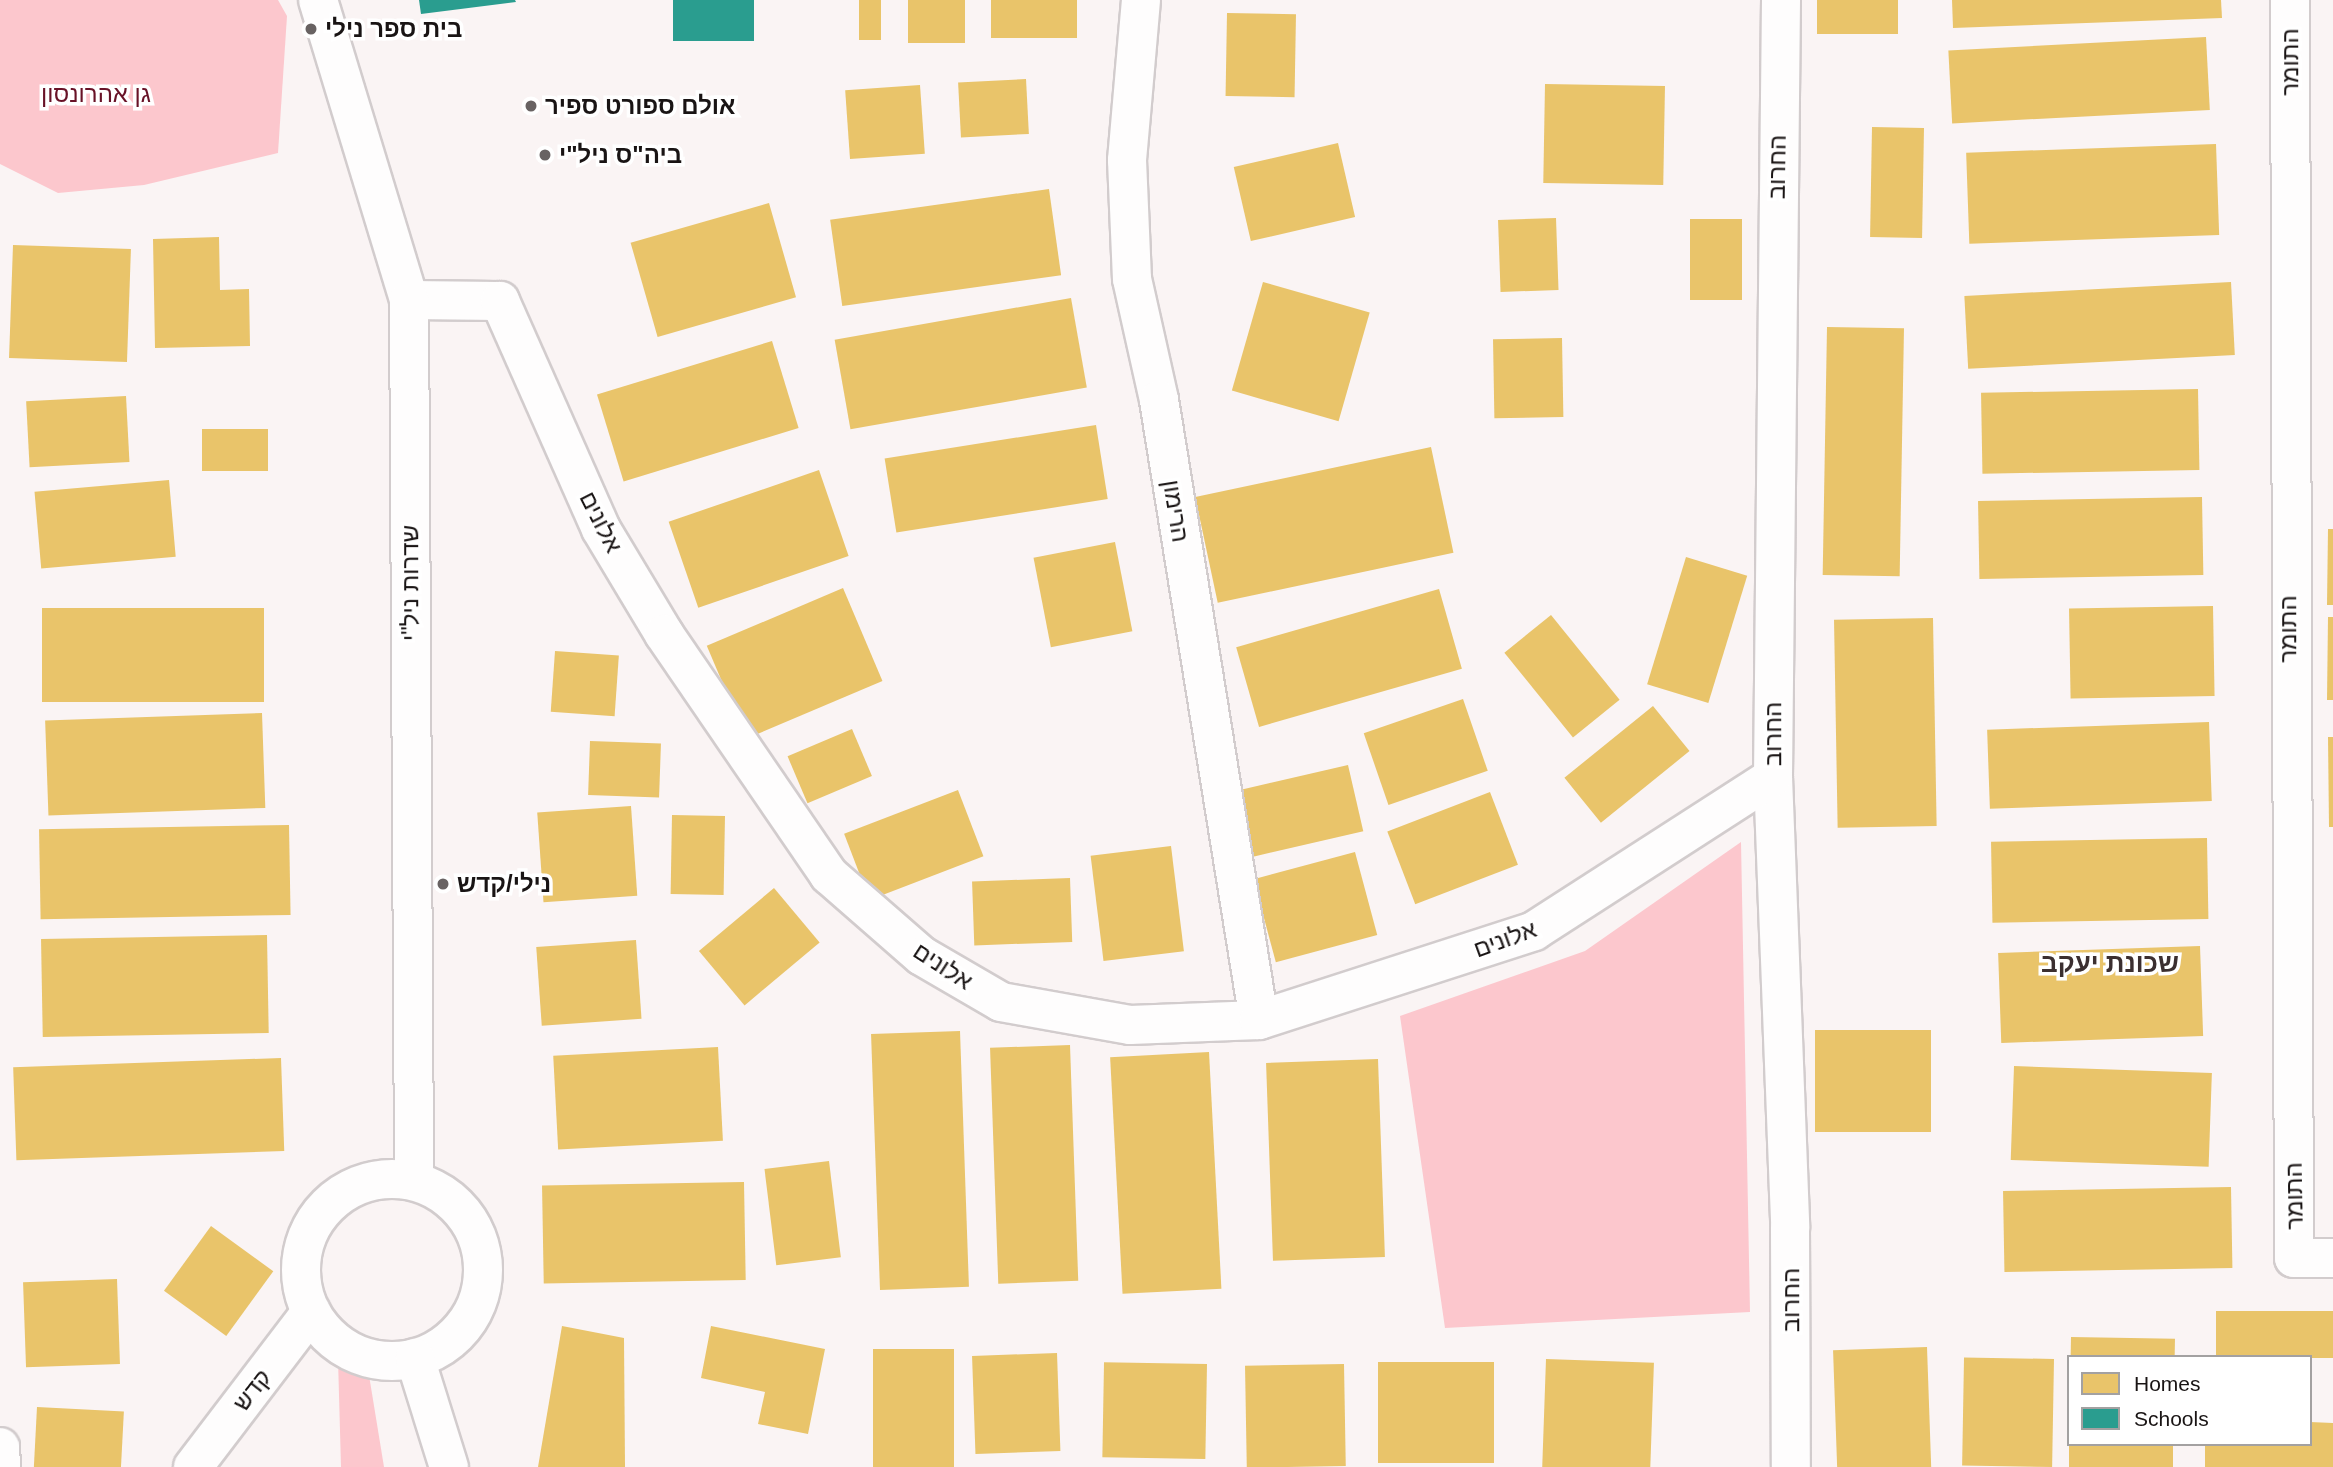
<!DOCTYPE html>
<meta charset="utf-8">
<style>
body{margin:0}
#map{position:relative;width:2333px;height:1467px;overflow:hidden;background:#faf4f4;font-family:Arial,"Noto Sans Hebrew",sans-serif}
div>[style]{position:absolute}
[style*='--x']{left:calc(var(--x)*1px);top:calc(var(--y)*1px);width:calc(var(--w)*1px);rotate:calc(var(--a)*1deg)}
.green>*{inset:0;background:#fcc7cd}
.homes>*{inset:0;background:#e9c46a;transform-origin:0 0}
.schools>*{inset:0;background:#2a9d8f;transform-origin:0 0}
.roads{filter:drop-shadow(2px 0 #d2cccd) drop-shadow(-2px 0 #d2cccd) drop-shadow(0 2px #d2cccd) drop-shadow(0 -2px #d2cccd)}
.minor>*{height:38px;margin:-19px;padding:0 19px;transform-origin:19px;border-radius:19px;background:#fefdfd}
.tertiary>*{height:38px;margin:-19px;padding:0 19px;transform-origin:19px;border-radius:19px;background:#fefdfd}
.tertiary>.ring{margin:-19px;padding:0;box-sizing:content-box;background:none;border:38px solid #fefdfd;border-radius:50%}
.dots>*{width:19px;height:19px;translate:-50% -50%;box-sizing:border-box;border:4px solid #fff;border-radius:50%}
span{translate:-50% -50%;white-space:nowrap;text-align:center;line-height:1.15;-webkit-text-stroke:7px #fff;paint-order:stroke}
.poi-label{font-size:24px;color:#191414;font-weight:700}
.left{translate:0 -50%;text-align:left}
.street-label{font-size:24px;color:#191414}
.park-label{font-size:24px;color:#681227}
.neighbourhood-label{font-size:26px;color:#3b2f30;font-weight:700}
.legend{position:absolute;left:2067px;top:1355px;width:245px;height:91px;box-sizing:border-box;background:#fff;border:2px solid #a3a1a1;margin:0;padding:9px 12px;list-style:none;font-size:21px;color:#191414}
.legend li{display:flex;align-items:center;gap:14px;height:35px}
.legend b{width:35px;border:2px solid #a3a1a1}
</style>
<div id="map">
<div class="green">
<i style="clip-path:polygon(0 0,278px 0,287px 16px,278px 153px,144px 185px,58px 193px,0 164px)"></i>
<i style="clip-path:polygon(1741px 842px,1750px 1312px,1445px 1328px,1400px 1016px,1585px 951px)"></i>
<i style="clip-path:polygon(338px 1359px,367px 1363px,384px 1467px,341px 1467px)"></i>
</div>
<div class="homes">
<i style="left:859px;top:0;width:22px;height:40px"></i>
<i style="left:908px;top:0;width:57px;height:43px"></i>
<i style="left:991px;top:0;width:86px;height:38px"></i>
<i style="left:1817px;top:0;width:81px;height:34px"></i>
<i style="clip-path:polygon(1952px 0,2221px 0,2222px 18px,1953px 28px)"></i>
<i style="left:1227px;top:13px;width:69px;height:83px;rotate:1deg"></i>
<i style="left:2206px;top:37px;width:73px;height:258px;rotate:87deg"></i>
<i style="left:1026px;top:79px;width:55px;height:68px;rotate:87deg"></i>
<i style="left:1545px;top:84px;width:120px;height:99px;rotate:1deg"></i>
<i style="left:920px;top:85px;width:69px;height:75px;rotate:86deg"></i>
<i style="left:1872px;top:127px;width:52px;height:110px;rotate:1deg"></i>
<i style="left:1338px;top:143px;width:76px;height:107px;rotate:77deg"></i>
<i style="left:2216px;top:144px;width:91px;height:250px;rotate:88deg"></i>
<i style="left:1049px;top:189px;width:87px;height:221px;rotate:82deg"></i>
<i style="left:769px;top:203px;width:98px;height:144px;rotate:74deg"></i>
<i style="left:1556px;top:218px;width:72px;height:58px;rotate:88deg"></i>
<i style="left:1690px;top:219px;width:52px;height:81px"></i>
<i style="clip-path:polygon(219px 237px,220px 290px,249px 289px,250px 346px,155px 348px,153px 239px)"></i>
<i style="left:13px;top:245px;width:118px;height:113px;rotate:2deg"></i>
<i style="left:1263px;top:282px;width:111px;height:113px;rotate:16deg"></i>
<i style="left:2231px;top:282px;width:73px;height:267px;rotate:87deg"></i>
<i style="left:1071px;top:298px;width:91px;height:240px;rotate:80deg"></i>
<i style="left:1827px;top:327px;width:77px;height:248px;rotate:1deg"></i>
<i style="left:1562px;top:338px;width:79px;height:69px;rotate:89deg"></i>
<i style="left:772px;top:341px;width:91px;height:183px;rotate:73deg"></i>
<i style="left:2198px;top:389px;width:81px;height:217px;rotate:89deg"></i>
<i style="left:126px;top:396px;width:66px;height:100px;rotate:87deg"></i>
<i style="left:1096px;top:425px;width:75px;height:214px;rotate:81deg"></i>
<i style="left:202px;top:429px;width:66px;height:42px"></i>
<i style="left:1431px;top:447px;width:108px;height:241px;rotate:78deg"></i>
<i style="left:819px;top:470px;width:91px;height:159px;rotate:71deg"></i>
<i style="left:169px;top:480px;width:77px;height:135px;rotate:85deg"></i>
<i style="left:2202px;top:497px;width:78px;height:224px;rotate:89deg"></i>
<i style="clip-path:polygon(2328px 529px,2333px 529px,2333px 605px,2327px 605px)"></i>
<i style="left:1115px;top:542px;width:91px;height:83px;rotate:79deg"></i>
<i style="left:1686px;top:557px;width:64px;height:133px;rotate:17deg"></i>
<i style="left:843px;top:588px;width:101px;height:148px;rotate:67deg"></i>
<i style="left:1439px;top:589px;width:83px;height:211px;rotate:74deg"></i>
<i style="left:2213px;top:606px;width:90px;height:144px;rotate:89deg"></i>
<i style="left:42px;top:608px;width:222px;height:94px"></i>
<i style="left:1551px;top:615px;width:109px;height:60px;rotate:51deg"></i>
<i style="clip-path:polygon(2328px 617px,2333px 617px,2333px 700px,2327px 700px)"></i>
<i style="left:1933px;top:618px;width:208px;height:99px;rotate:89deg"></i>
<i style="left:555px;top:651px;width:64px;height:61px;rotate:4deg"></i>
<i style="left:1463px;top:699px;width:76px;height:105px;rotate:71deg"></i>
<i style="left:1653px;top:706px;width:58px;height:114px;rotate:51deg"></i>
<i style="left:262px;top:713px;width:95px;height:217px;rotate:88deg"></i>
<i style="left:2209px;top:722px;width:79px;height:222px;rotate:88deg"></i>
<i style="left:852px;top:729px;width:51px;height:70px;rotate:67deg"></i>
<i style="clip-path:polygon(2328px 737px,2333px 737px,2333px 827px,2329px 827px)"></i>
<i style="left:590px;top:741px;width:71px;height:54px;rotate:2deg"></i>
<i style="left:1348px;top:765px;width:68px;height:112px;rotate:77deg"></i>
<i style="left:958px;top:790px;width:71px;height:122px;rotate:69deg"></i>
<i style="left:1490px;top:792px;width:78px;height:110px;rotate:69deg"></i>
<i style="left:631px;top:806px;width:90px;height:94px;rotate:86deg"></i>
<i style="left:672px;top:815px;width:53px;height:79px;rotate:1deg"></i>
<i style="left:289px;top:825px;width:90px;height:250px;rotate:89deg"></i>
<i style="left:2207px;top:838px;width:81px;height:216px;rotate:89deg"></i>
<i style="left:1171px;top:846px;width:106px;height:81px;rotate:83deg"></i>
<i style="left:1355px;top:852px;width:86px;height:105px;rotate:75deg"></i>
<i style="left:1070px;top:878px;width:64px;height:98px;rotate:88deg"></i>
<i style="left:774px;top:888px;width:71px;height:98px;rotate:50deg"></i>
<i style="left:267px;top:935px;width:98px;height:226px;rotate:89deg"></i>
<i style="left:636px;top:940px;width:79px;height:100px;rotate:86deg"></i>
<i style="left:2200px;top:946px;width:90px;height:202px;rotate:88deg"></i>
<i style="left:1931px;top:1030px;width:102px;height:116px;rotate:90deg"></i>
<i style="left:960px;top:1031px;width:256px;height:89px;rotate:88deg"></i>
<i style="left:1070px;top:1045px;width:236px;height:80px;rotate:88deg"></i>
<i style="left:718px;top:1047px;width:94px;height:165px;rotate:87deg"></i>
<i style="left:1209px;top:1052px;width:237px;height:99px;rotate:87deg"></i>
<i style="left:281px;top:1058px;width:93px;height:268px;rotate:88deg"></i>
<i style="left:1378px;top:1059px;width:198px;height:112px;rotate:88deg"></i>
<i style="left:2014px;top:1066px;width:198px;height:94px;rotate:2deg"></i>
<i style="left:829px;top:1161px;width:97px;height:65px;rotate:83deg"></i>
<i style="left:744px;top:1182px;width:98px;height:202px;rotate:89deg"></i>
<i style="left:2231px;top:1187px;width:81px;height:228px;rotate:89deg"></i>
<i style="left:211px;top:1226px;width:77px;height:80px;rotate:36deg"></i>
<i style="left:117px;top:1279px;width:85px;height:94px;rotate:88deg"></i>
<i style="left:2333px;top:1311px;width:47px;height:117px;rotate:90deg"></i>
<i style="clip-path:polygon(562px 1326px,624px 1338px,625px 1467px,538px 1467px)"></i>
<i style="clip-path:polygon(711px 1326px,825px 1349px,808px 1434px,758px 1424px,765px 1392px,701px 1378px)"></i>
<i style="left:2071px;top:1337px;width:104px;height:20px;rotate:1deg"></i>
<i style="left:1927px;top:1347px;width:120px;height:94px;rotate:88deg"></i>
<i style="left:873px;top:1349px;width:81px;height:118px"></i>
<i style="left:1057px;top:1353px;width:98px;height:85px;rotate:88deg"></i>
<i style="left:1546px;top:1359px;width:108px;height:108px;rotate:2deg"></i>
<i style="left:2054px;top:1359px;width:108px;height:90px;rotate:91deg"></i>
<i style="left:1378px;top:1362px;width:116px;height:101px"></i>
<i style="left:1207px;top:1364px;width:95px;height:103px;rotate:91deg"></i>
<i style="left:1344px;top:1364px;width:102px;height:99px;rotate:89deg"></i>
<i style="left:37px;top:1407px;width:87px;height:60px;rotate:3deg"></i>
<i style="clip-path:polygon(2310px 1422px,2333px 1423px,2333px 1467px,2205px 1467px,2205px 1444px,2310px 1444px)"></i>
<i style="left:2069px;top:1444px;width:104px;height:23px"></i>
</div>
<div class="schools">
<i style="clip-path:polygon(419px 0,515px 0,516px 2px,421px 14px)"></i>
<i style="left:673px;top:0;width:81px;height:41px"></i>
</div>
<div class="roads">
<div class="minor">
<i style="--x:1141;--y:0;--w:161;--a:95"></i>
<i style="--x:1127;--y:160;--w:119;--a:87.6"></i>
<i style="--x:1132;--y:279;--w:124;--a:77.4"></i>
<i style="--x:1159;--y:400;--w:628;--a:80.84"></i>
<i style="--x:1781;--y:0;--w:777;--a:90.59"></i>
<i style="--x:1773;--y:777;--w:451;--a:87.8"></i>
<i style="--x:1790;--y:1228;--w:239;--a:89.8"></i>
<i style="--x:2290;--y:0;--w:1258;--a:89.82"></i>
<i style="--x:2294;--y:1258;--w:39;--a:0"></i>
<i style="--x:409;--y:300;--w:91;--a:0.6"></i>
<i style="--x:500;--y:301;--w:249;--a:66.1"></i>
<i style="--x:601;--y:529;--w:122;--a:59"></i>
<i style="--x:664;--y:634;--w:292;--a:55.6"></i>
<i style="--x:829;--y:875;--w:123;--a:41.1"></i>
<i style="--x:922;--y:956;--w:91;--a:30.2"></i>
<i style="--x:1001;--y:1002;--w:131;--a:10.1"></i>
<i style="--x:1130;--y:1025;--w:129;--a:-2.2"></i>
<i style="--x:1259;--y:1020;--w:289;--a:-17.9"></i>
<i style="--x:1534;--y:931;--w:284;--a:-32.8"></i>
<i style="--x:0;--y:1447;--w:20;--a:87"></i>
<i style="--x:193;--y:1467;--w:195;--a:-52.7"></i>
</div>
<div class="tertiary">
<i style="--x:318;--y:0;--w:313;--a:73.1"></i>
<i style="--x:409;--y:300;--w:880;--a:89.67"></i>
<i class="ring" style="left:301px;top:1179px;width:144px;height:144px"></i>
<i style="--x:415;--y:1358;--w:114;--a:72.7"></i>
</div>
</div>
<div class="dots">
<i style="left:311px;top:29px;background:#686262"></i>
<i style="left:531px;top:106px;background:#686262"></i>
<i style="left:545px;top:155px;background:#686262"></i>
<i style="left:443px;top:884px;background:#686262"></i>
</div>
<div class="poi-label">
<span class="left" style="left:325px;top:29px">בית ספר נילי</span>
<span class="left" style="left:545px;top:106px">אולם ספורט ספיר</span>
<span class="left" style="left:559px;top:155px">ביה"ס ניל"י</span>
<span class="left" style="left:457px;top:884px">נילי/קדש</span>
</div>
<div class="street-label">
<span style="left:2290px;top:62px;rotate:-90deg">התומר</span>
<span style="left:1777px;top:167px;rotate:-89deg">החרוב</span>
<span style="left:1176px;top:511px;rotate:81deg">הרימון</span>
<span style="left:601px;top:522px;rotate:63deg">אלונים</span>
<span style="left:410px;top:583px;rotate:-90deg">שדרות ניל"י</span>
<span style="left:2288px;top:629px;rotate:-90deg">התומר</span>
<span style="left:1773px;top:734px;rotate:-90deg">החרוב</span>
<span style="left:1505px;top:939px;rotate:-20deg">אלונים</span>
<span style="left:943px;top:966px;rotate:33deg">אלונים</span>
<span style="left:2294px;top:1196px;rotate:-91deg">התומר</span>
<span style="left:1791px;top:1300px;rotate:-90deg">החרוב</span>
<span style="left:252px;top:1390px;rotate:-52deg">קדש</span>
</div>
<div class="park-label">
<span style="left:96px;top:94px">גן אהרונסון</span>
</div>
<div class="neighbourhood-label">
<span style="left:2110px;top:964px">שכונת יעקב</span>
</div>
<ul class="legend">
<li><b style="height:19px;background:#e9c46a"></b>Homes</li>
<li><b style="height:19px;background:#2a9d8f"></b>Schools</li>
</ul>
</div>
